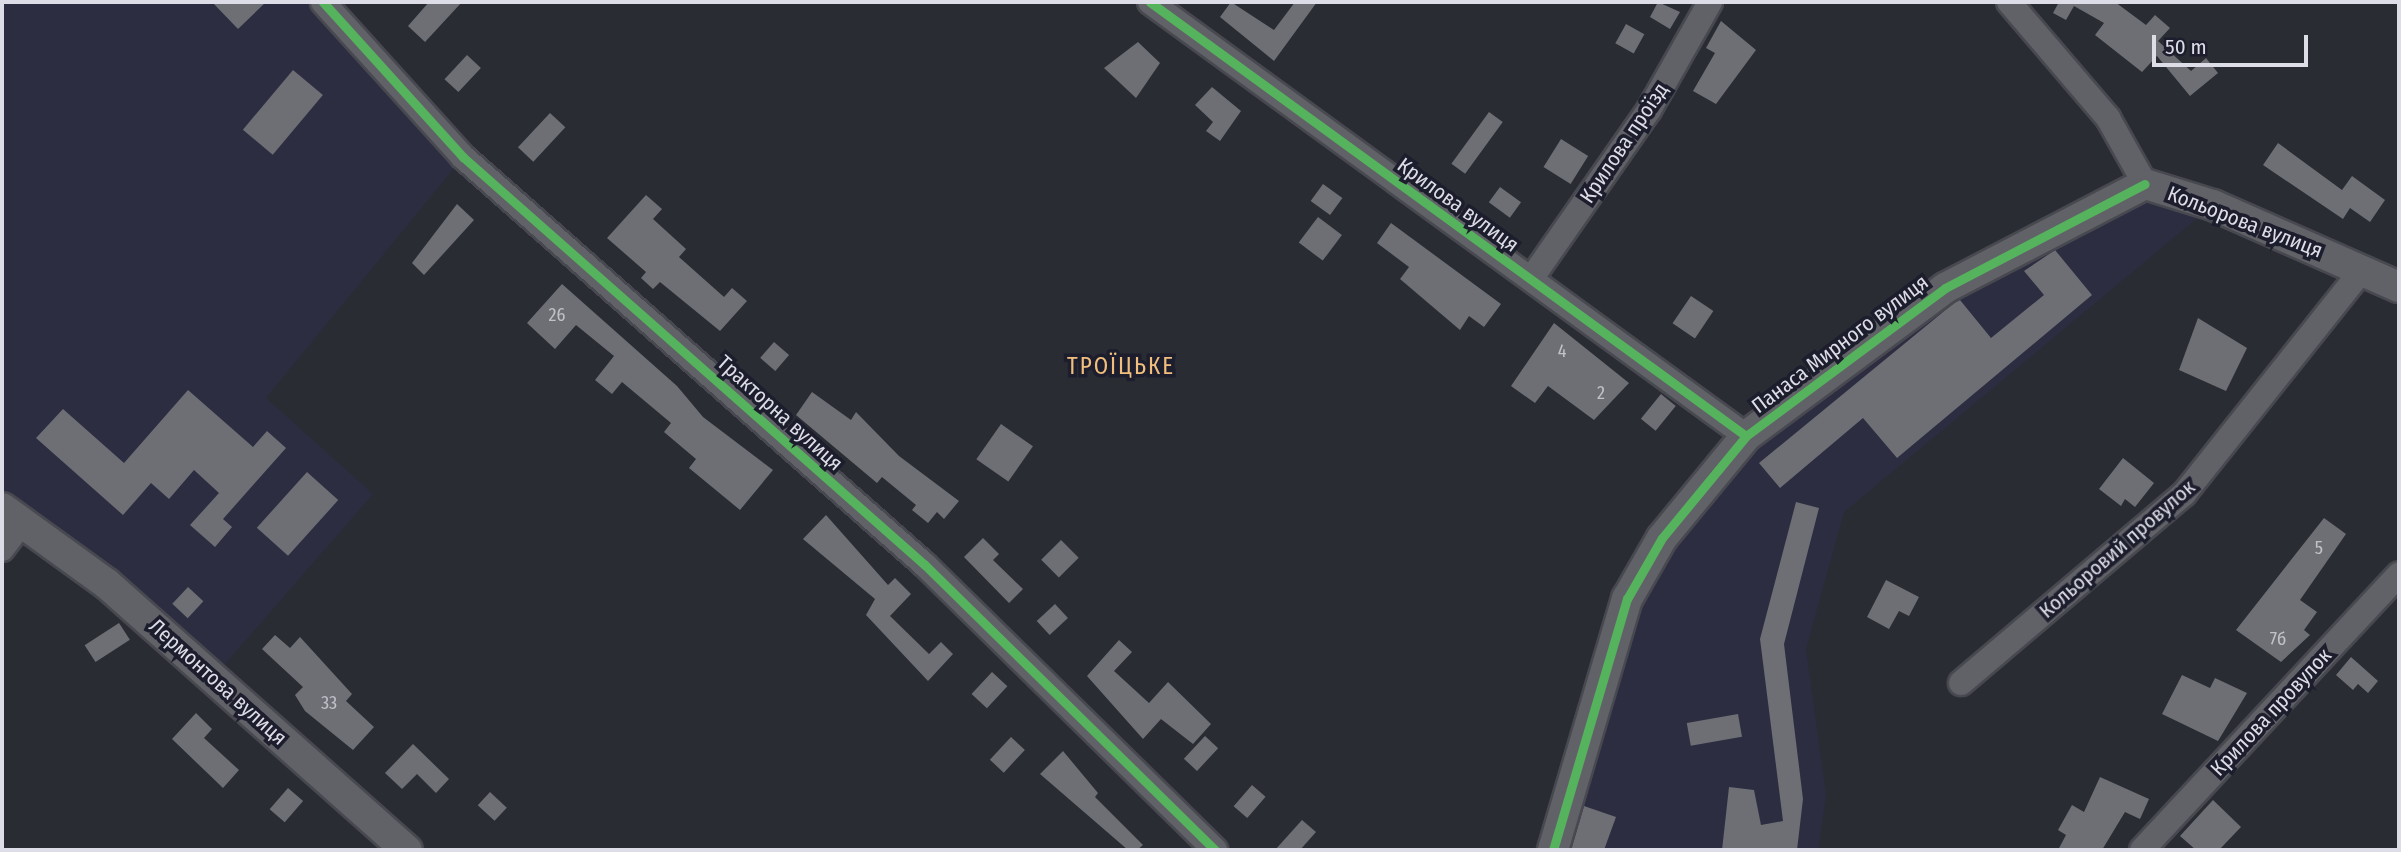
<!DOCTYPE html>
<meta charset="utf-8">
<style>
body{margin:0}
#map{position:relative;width:2401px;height:852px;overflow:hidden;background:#2a2c34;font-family:"Fira Sans Condensed",sans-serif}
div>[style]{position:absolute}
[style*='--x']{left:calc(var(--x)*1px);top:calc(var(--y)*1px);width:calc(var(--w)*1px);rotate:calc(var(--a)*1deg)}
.built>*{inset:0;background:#2c2d40}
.building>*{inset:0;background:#6d6f75;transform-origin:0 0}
.roads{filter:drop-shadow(2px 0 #484950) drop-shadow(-2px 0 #484950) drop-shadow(0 2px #484950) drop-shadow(0 -2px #484950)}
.minor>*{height:24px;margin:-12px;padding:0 12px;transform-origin:12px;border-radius:12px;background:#616268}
.tertiary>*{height:30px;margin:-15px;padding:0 15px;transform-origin:15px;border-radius:15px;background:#616268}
.cycleway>*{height:9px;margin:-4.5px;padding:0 4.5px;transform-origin:4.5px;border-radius:4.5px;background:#56b35d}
span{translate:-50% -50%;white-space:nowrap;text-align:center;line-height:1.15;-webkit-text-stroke:7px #1d1e2d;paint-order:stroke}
.number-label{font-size:18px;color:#c0c2ca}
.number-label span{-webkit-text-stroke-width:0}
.street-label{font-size:21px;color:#dcdde7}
.neighbourhood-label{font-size:23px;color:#f1be7e;letter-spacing:2px}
.frame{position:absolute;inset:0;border:4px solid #dcdde7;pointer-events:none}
.scale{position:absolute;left:2152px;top:35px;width:156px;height:32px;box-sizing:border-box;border:4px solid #dcdde7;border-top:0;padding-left:9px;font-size:21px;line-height:24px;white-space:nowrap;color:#dcdde7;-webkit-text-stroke:5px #1d1e2d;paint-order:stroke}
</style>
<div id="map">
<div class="built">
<i style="clip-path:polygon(2px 2px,323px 2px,463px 157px,266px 398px,373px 494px,213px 678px,2px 508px)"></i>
<i style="clip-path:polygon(2145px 184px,2213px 205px,1844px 512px,1806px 649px,1826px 795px,1818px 850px,1553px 850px,1627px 599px,1707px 487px,1865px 343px)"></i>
</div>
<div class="building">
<i style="clip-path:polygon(212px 2px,266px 2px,238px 29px)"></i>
<i style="clip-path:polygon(429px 2px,462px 2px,425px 42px,408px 26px)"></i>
<i style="clip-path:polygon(1231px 2px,1274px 30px,1295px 2px,1317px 2px,1274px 61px,1220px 17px)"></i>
<i style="clip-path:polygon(1658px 2px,1680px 12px,1670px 29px,1650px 17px)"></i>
<i style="clip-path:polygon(2059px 2px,2115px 2px,2146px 25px,2155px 15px,2170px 28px,2158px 41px,2191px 71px,2206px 58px,2218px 73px,2190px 96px,2157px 56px,2142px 72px,2095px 35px,2104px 23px,2074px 6px,2066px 20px,2053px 13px)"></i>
<i style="clip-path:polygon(1721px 21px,1756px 50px,1716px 104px,1693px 91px,1715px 53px,1706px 48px)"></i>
<i style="left:1626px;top:24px;width:21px;height:22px;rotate:29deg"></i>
<i style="clip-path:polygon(1138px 42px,1160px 63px,1136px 98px,1104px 68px)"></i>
<i style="left:467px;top:55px;width:19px;height:33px;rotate:43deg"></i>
<i style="left:293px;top:70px;width:39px;height:78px;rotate:40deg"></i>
<i style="clip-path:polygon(1212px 87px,1241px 111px,1220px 141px,1206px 131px,1213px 122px,1195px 105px)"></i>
<i style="left:1489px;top:112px;width:17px;height:64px;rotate:36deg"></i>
<i style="left:550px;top:113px;width:21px;height:47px;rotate:43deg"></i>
<i style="left:1561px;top:139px;width:32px;height:33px;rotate:32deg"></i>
<i style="clip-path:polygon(2278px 143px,2342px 190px,2352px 176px,2385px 200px,2370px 222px,2350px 208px,2343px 219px,2263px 165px)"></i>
<i style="left:1323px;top:184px;width:24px;height:21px;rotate:36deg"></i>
<i style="left:1500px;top:187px;width:26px;height:19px;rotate:36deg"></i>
<i style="clip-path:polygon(646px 195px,662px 209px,653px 219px,686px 249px,679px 257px,724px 297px,732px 288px,747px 301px,720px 331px,660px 282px,653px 289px,641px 278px,646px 272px,607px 238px)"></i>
<i style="clip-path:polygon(457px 204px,474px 220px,424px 275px,412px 263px)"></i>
<i style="left:1318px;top:217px;width:30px;height:32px;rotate:37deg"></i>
<i style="clip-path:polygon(1391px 223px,1501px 304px,1484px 327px,1469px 316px,1460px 330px,1400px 279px,1409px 267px,1377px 243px)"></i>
<i style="clip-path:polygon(2055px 250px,2092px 295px,1897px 458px,1863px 418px,1780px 488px,1759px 463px,1954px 303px,1960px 300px,1991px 338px,2044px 295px,2024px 271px)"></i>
<i style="clip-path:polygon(562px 284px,677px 386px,703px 417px,773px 470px,740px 510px,689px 468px,696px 459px,664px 432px,671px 423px,622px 382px,612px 394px,595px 380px,614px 356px,576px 325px,555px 349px,527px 323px)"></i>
<i style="left:1691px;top:296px;width:27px;height:33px;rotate:34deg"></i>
<i style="clip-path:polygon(2198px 318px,2247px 348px,2226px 391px,2179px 370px)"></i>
<i style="clip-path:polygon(1554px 323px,1629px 383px,1594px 420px,1548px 386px,1535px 403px,1511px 386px)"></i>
<i style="left:774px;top:342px;width:20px;height:21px;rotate:41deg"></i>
<i style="clip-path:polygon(188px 390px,253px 447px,267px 431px,286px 448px,223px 519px,232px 527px,215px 547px,190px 525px,219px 493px,194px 470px,169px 499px,151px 483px,123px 515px,36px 438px,63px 409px,124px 463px)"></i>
<i style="clip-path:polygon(812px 392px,851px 420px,856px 412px,899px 456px,959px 501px,944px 519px,937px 512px,928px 523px,912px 510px,916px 505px,882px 477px,877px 483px,796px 415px)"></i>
<i style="left:1661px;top:394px;width:19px;height:32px;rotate:39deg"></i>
<i style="left:1001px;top:424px;width:39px;height:43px;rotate:35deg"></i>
<i style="clip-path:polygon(2123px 458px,2154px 483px,2135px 507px,2125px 499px,2121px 506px,2099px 489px)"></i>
<i style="left:307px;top:472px;width:42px;height:75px;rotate:42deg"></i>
<i style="clip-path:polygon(1796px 502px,1819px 508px,1784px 644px,1803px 799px,1797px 850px,1722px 850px,1729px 787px,1754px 790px,1761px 825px,1783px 821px,1760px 639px)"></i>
<i style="clip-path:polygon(826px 515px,888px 585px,895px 578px,911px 594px,890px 616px,929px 654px,941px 642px,953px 654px,928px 681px,866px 615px,875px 599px,803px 539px)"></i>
<i style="clip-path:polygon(2324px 518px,2346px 534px,2300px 600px,2317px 612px,2304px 630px,2310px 635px,2281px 662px,2236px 630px)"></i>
<i style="clip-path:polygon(983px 538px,999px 554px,993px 560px,1023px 589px,1009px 603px,964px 557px)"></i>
<i style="left:1061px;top:540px;width:25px;height:28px;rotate:45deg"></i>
<i style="clip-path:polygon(1886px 580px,1919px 597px,1909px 616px,1899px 611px,1889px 629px,1867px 617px)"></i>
<i style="left:188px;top:587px;width:21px;height:23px;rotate:43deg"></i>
<i style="left:1055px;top:604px;width:19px;height:25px;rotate:47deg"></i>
<i style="left:119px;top:623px;width:20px;height:41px;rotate:57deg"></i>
<i style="clip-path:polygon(275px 635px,290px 648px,300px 637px,352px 694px,346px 701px,374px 727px,353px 750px,305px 711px,295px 695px,303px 687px,262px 649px)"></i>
<i style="clip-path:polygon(1119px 640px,1132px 652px,1114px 671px,1149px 703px,1168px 682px,1211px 724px,1193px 744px,1161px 719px,1143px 739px,1087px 676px)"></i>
<i style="clip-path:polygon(2351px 657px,2378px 681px,2368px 693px,2358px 684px,2353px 690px,2336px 675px)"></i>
<i style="left:992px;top:672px;width:21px;height:30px;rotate:43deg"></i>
<i style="clip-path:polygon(2182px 675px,2210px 688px,2215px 678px,2247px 693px,2218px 741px,2162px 714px)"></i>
<i style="clip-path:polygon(196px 713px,212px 729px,204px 738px,239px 770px,223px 788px,172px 739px)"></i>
<i style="left:1738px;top:714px;width:23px;height:52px;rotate:80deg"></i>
<i style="left:1205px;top:736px;width:18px;height:31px;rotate:43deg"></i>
<i style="left:1011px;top:737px;width:19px;height:31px;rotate:43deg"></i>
<i style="clip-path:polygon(413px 744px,449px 779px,436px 793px,417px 774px,402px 789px,385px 773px)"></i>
<i style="clip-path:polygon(1063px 751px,1098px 793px,1095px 797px,1143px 845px,1137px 850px,1128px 850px,1040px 774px)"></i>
<i style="clip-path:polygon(2100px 777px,2149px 799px,2140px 819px,2125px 812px,2102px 850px,2058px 850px,2066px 835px,2058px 830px,2072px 805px,2084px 812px)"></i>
<i style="left:1252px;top:785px;width:18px;height:28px;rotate:41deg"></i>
<i style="left:288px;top:788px;width:20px;height:28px;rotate:41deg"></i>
<i style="left:490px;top:792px;width:23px;height:18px;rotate:43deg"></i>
<i style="clip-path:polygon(2213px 800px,2241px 827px,2219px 850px,2196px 850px,2180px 836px)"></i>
<i style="clip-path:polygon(1584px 806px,1616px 817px,1604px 850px,1571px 850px)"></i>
<i style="clip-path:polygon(1302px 820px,1316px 832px,1300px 850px,1275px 850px)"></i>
</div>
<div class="roads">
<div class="minor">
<i style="--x:323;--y:2;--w:209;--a:47.9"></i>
<i style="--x:463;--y:157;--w:616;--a:41.45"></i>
<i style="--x:925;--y:565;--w:407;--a:44.5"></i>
<i style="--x:1150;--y:2;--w:737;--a:36.06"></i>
<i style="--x:2009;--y:2;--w:153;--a:49.5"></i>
<i style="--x:2108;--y:118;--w:76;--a:60.7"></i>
<i style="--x:1531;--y:279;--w:206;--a:-55.1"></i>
<i style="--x:1649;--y:110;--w:124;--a:-60.5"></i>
<i style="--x:2;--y:549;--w:36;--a:-53"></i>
<i style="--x:1961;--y:683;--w:292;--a:-40.3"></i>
<i style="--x:2184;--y:494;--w:288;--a:-51.5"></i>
<i style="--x:2142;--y:850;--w:377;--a:-47"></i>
</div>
<div class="tertiary">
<i style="--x:2;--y:508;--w:130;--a:35.9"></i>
<i style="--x:107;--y:584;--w:401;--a:41.6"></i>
<i style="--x:1553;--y:850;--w:262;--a:-73.6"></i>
<i style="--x:1627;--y:599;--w:70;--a:-60.2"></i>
<i style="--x:1662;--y:538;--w:132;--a:-50.5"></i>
<i style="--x:1746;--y:436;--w:248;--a:-36.6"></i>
<i style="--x:1945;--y:288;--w:225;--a:-27.5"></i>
<i style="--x:2145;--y:184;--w:71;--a:17.2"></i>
<i style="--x:2213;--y:205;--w:203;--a:23.8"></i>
</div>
</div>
<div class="cycleway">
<i style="--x:323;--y:2;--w:209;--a:47.9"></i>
<i style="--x:463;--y:157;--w:616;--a:41.45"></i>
<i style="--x:925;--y:565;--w:407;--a:44.5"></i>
<i style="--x:1150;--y:2;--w:737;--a:36.06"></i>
<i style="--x:1553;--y:850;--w:262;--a:-73.6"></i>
<i style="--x:1627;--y:599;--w:70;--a:-60.2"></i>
<i style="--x:1662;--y:538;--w:132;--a:-50.5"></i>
<i style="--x:1746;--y:436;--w:248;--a:-36.6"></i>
<i style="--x:1945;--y:288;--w:225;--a:-27.5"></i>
</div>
<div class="number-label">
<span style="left:557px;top:315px">26</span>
<span style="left:1562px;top:351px">4</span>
<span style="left:1601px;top:393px">2</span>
<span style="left:2319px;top:548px">5</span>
<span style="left:2278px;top:639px">7б</span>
<span style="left:329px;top:703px">33</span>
</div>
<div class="street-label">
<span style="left:1624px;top:143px;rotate:-56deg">Крилова проїзд</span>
<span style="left:1458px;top:205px;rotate:36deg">Крилова вулиця</span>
<span style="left:2245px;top:222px;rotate:21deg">Кольорова вулиця</span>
<span style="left:1840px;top:344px;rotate:-37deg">Панаса Мирного вулиця</span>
<span style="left:780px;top:413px;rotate:42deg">Тракторна вулиця</span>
<span style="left:2117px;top:549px;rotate:-41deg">Кольоровий провулок</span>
<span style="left:218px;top:682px;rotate:42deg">Лермонтова вулиця</span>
<span style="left:2271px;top:712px;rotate:-47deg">Крилова провулок</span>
</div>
<div class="neighbourhood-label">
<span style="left:1121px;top:366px">ТРОЇЦЬКЕ</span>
</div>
<div class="frame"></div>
<div class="scale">50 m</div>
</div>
